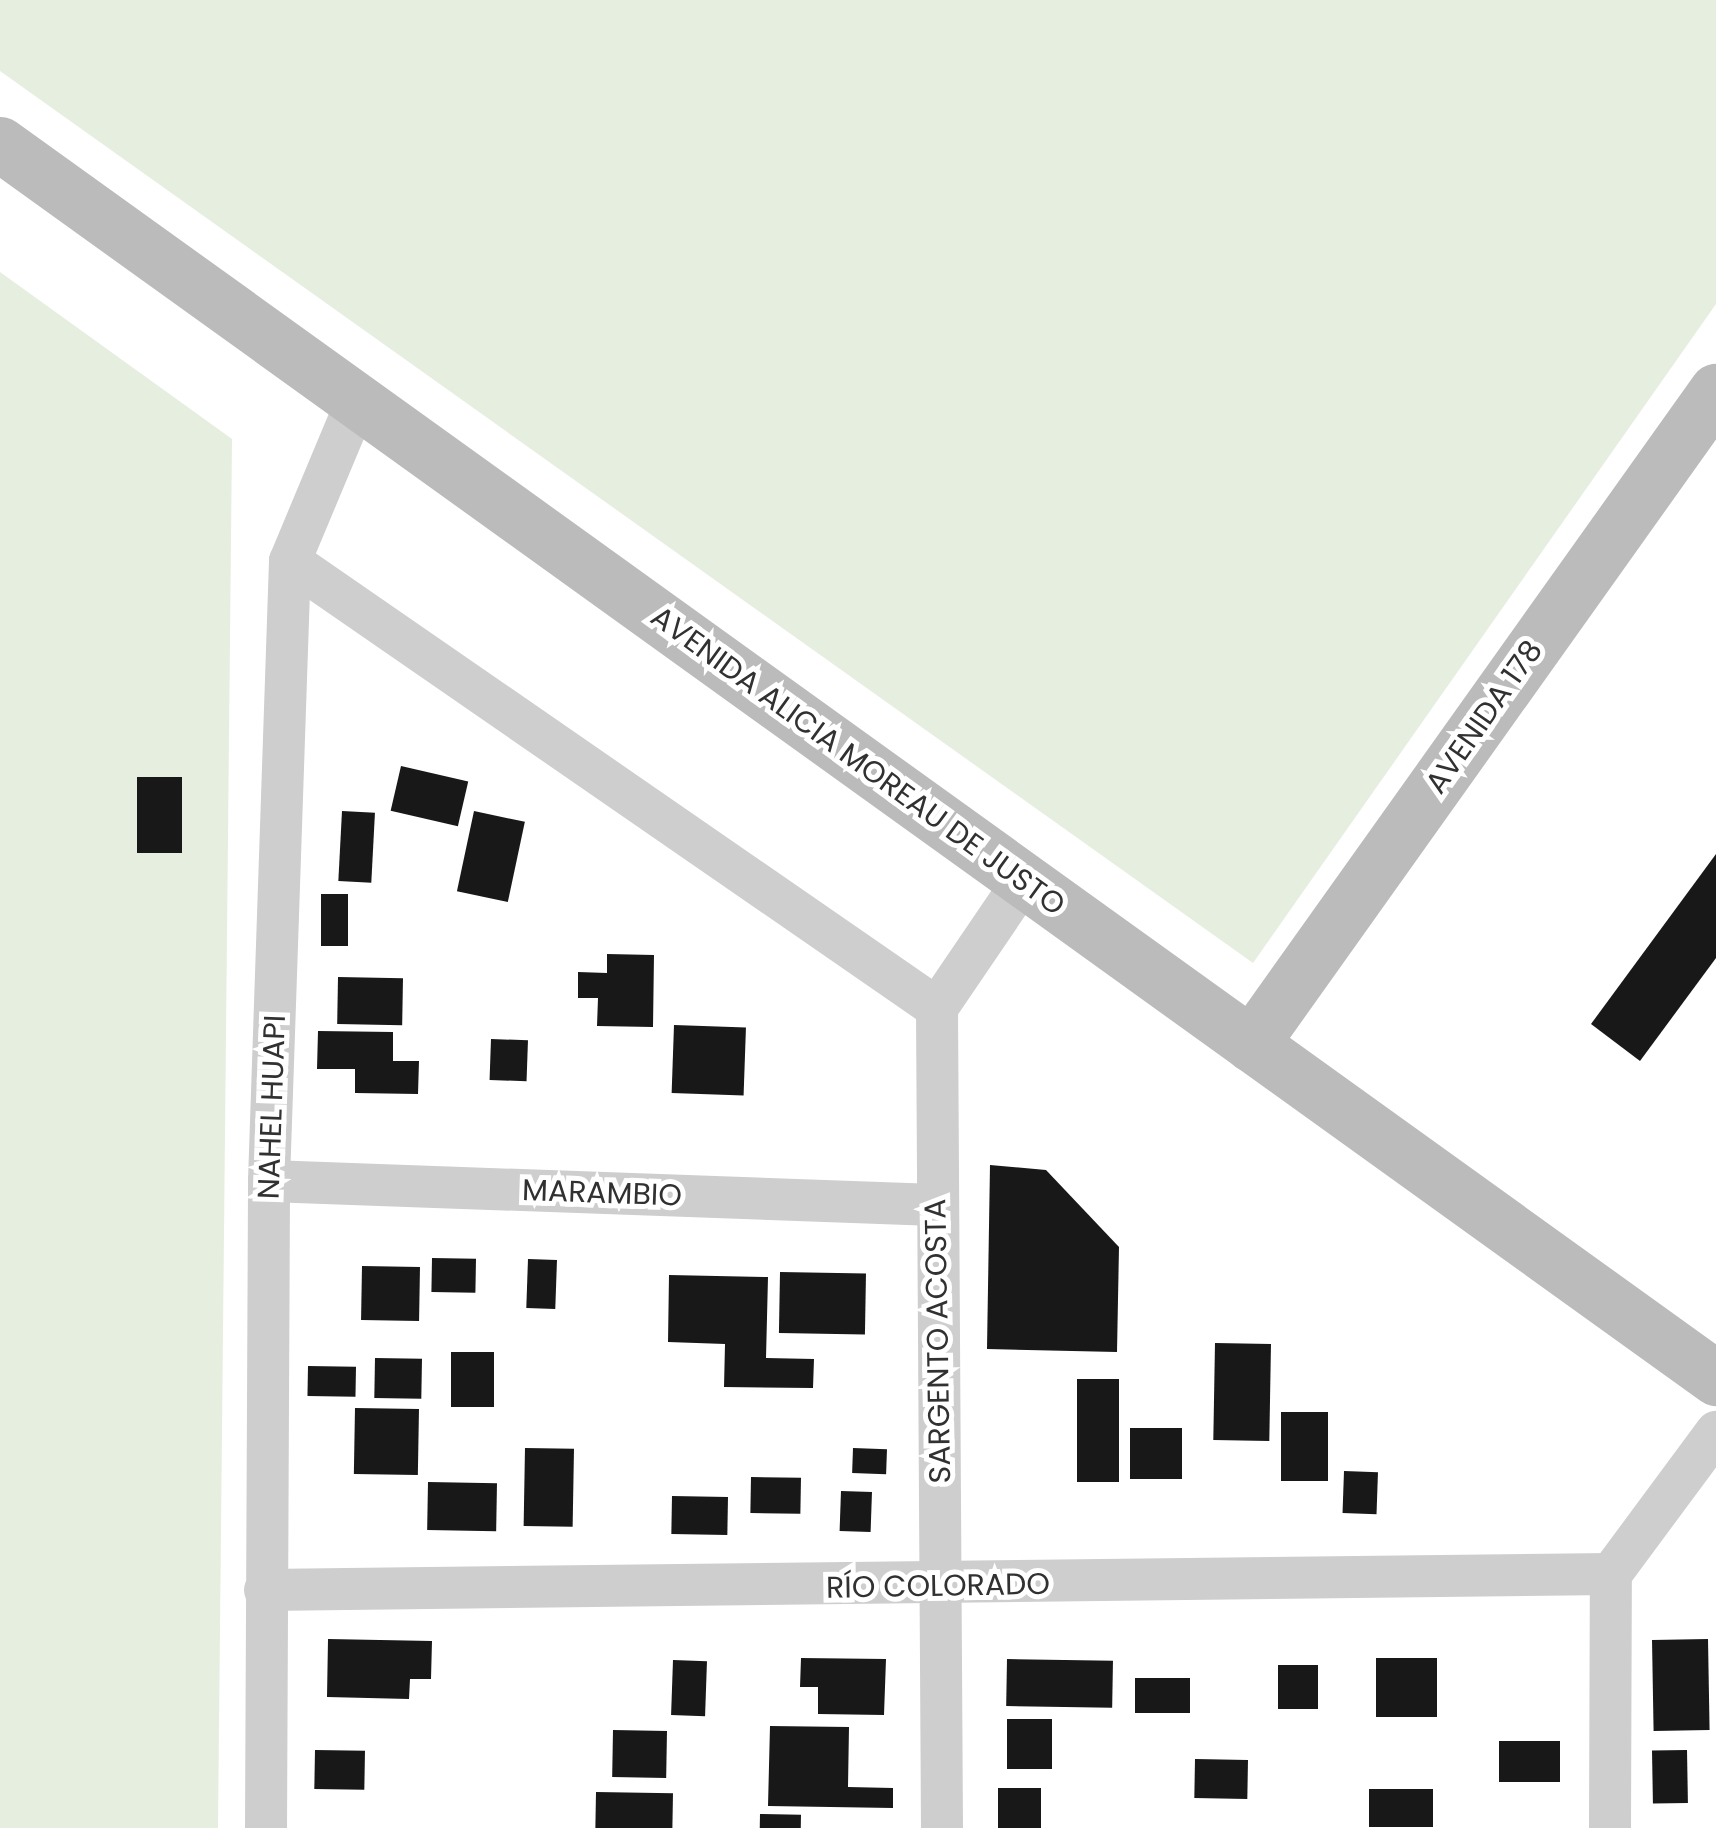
<!DOCTYPE html>
<meta charset="utf-8">
<style>
body{margin:0}
#map{position:relative;width:1716px;height:1828px;overflow:hidden;background:#fff;font-family:Poppins,sans-serif}
div>[style]{position:absolute}
[style*='--x']{left:calc(var(--x)*1px);top:calc(var(--y)*1px);width:calc(var(--w)*1px);rotate:calc(var(--a)*1deg)}
.green>*{inset:0;background:#e6eedf}
.building>*{inset:0;background:#181818;transform-origin:0 0}
.street>*{height:42px;margin:-21px;padding:0 21px;transform-origin:21px;border-radius:21px;background:#cecece}
.secondary>*{height:55px;margin:-27.5px;padding:0 27.5px;transform-origin:27.5px;border-radius:27.5px;background:#bbb}
span{translate:-50% -50%;white-space:nowrap;text-align:center;line-height:1.15;-webkit-text-stroke:10px #fff;paint-order:stroke}
.street-label{font-size:30px;color:#313131}
</style>
<div id="map">
<div class="green">
<i style="clip-path:polygon(0 0,1716px 0,1716px 304px,1253px 963px,0 71px)"></i>
<i style="clip-path:polygon(0 272px,232px 439px,218px 1828px,0 1828px)"></i>
</div>
<div class="building">
<i style="left:401px;top:766px;width:69px;height:46px;rotate:13deg"></i>
<i style="left:137px;top:777px;width:45px;height:76px"></i>
<i style="left:342px;top:811px;width:33px;height:70px;rotate:3deg"></i>
<i style="left:474px;top:811px;width:52px;height:82px;rotate:12deg"></i>
<i style="clip-path:polygon(1716px 854px,1716px 958px,1640px 1061px,1591px 1024px)"></i>
<i style="left:321px;top:894px;width:27px;height:52px"></i>
<i style="clip-path:polygon(607px 954px,654px 955px,653px 1027px,597px 1026px,598px 998px,578px 998px,578px 972px,607px 973px)"></i>
<i style="left:338px;top:977px;width:65px;height:47px;rotate:1deg"></i>
<i style="left:674px;top:1025px;width:72px;height:68px;rotate:2deg"></i>
<i style="clip-path:polygon(318px 1031px,393px 1032px,393px 1061px,419px 1061px,418px 1094px,355px 1093px,355px 1069px,317px 1069px)"></i>
<i style="left:491px;top:1039px;width:37px;height:41px;rotate:2deg"></i>
<i style="clip-path:polygon(990px 1165px,1046px 1170px,1119px 1247px,1117px 1352px,987px 1349px)"></i>
<i style="left:432px;top:1258px;width:44px;height:34px;rotate:1deg"></i>
<i style="left:528px;top:1259px;width:29px;height:49px;rotate:2deg"></i>
<i style="left:362px;top:1266px;width:58px;height:54px;rotate:1deg"></i>
<i style="left:780px;top:1272px;width:86px;height:61px;rotate:1deg"></i>
<i style="clip-path:polygon(669px 1275px,768px 1277px,766px 1358px,814px 1359px,813px 1388px,724px 1387px,725px 1344px,668px 1342px)"></i>
<i style="left:1215px;top:1343px;width:56px;height:97px;rotate:1deg"></i>
<i style="left:451px;top:1352px;width:43px;height:55px"></i>
<i style="left:375px;top:1358px;width:47px;height:40px;rotate:1deg"></i>
<i style="left:308px;top:1366px;width:48px;height:30px;rotate:1deg"></i>
<i style="left:1077px;top:1379px;width:42px;height:103px"></i>
<i style="left:355px;top:1408px;width:64px;height:66px;rotate:1deg"></i>
<i style="left:1328px;top:1412px;width:69px;height:47px;rotate:90deg"></i>
<i style="left:1130px;top:1428px;width:52px;height:51px"></i>
<i style="left:525px;top:1448px;width:49px;height:78px;rotate:1deg"></i>
<i style="left:853px;top:1448px;width:34px;height:25px;rotate:2deg"></i>
<i style="left:1344px;top:1471px;width:34px;height:42px;rotate:2deg"></i>
<i style="left:751px;top:1477px;width:50px;height:36px;rotate:1deg"></i>
<i style="left:428px;top:1482px;width:69px;height:48px;rotate:1deg"></i>
<i style="left:841px;top:1491px;width:31px;height:40px;rotate:2deg"></i>
<i style="left:672px;top:1496px;width:56px;height:38px;rotate:1deg"></i>
<i style="clip-path:polygon(328px 1639px,432px 1641px,431px 1679px,410px 1679px,409px 1699px,327px 1697px)"></i>
<i style="left:1708px;top:1639px;width:91px;height:56px;rotate:89deg"></i>
<i style="clip-path:polygon(801px 1658px,886px 1659px,884px 1715px,818px 1714px,818px 1687px,800px 1687px)"></i>
<i style="left:1376px;top:1658px;width:61px;height:59px"></i>
<i style="left:1007px;top:1659px;width:106px;height:47px;rotate:1deg"></i>
<i style="left:673px;top:1660px;width:34px;height:55px;rotate:2deg"></i>
<i style="left:1278px;top:1665px;width:40px;height:44px"></i>
<i style="left:1135px;top:1678px;width:55px;height:35px"></i>
<i style="left:1007px;top:1719px;width:45px;height:50px"></i>
<i style="clip-path:polygon(770px 1726px,849px 1727px,848px 1787px,893px 1788px,893px 1808px,768px 1806px)"></i>
<i style="left:613px;top:1730px;width:54px;height:47px;rotate:1deg"></i>
<i style="left:1499px;top:1741px;width:61px;height:41px"></i>
<i style="left:315px;top:1750px;width:50px;height:39px;rotate:1deg"></i>
<i style="left:1687px;top:1750px;width:53px;height:35px;rotate:89deg"></i>
<i style="left:1195px;top:1759px;width:53px;height:39px;rotate:1deg"></i>
<i style="left:998px;top:1788px;width:43px;height:40px"></i>
<i style="left:1369px;top:1789px;width:64px;height:38px"></i>
<i style="left:596px;top:1792px;width:77px;height:36px;rotate:1deg"></i>
<i style="left:760px;top:1814px;width:41px;height:14px;rotate:1deg"></i>
</div>
<div class="street">
<i style="--x:290;--y:561;--w:786;--a:34.64"></i>
<i style="--x:269;--y:1181;--w:667;--a:2.06"></i>
<i style="--x:265;--y:1590;--w:1346;--a:-0.68"></i>
<i style="--x:266;--y:1828;--w:647;--a:-89.73"></i>
<i style="--x:269;--y:1181;--w:620;--a:-88.06"></i>
<i style="--x:290;--y:561;--w:173;--a:-67.3"></i>
<i style="--x:942;--y:1828;--w:820;--a:-90.35"></i>
<i style="--x:937;--y:1008;--w:155;--a:-55.8"></i>
<i style="--x:1610;--y:1828;--w:254;--a:-89.8"></i>
<i style="--x:1611;--y:1574;--w:177;--a:-53.5"></i>
</div>
<div class="secondary">
<i style="--x:0;--y:144;--w:2114;--a:35.72"></i>
<i style="--x:1251;--y:1044;--w:802;--a:-54.55"></i>
</div>
<div class="street-label">
<span style="left:1484px;top:717px;rotate:-55deg">AVENIDA 178</span>
<span style="left:858px;top:761px;rotate:36deg">AVENIDA ALICIA MOREAU DE JUSTO</span>
<span style="left:272px;top:1107px;rotate:-88deg">NAHEL HUAPI</span>
<span style="left:602px;top:1193px;rotate:2deg">MARAMBIO</span>
<span style="left:938px;top:1341px;rotate:-91deg">SARGENTO ACOSTA</span>
<span style="left:938px;top:1586px;rotate:-1deg">RÍO COLORADO</span>
</div>
</div>
